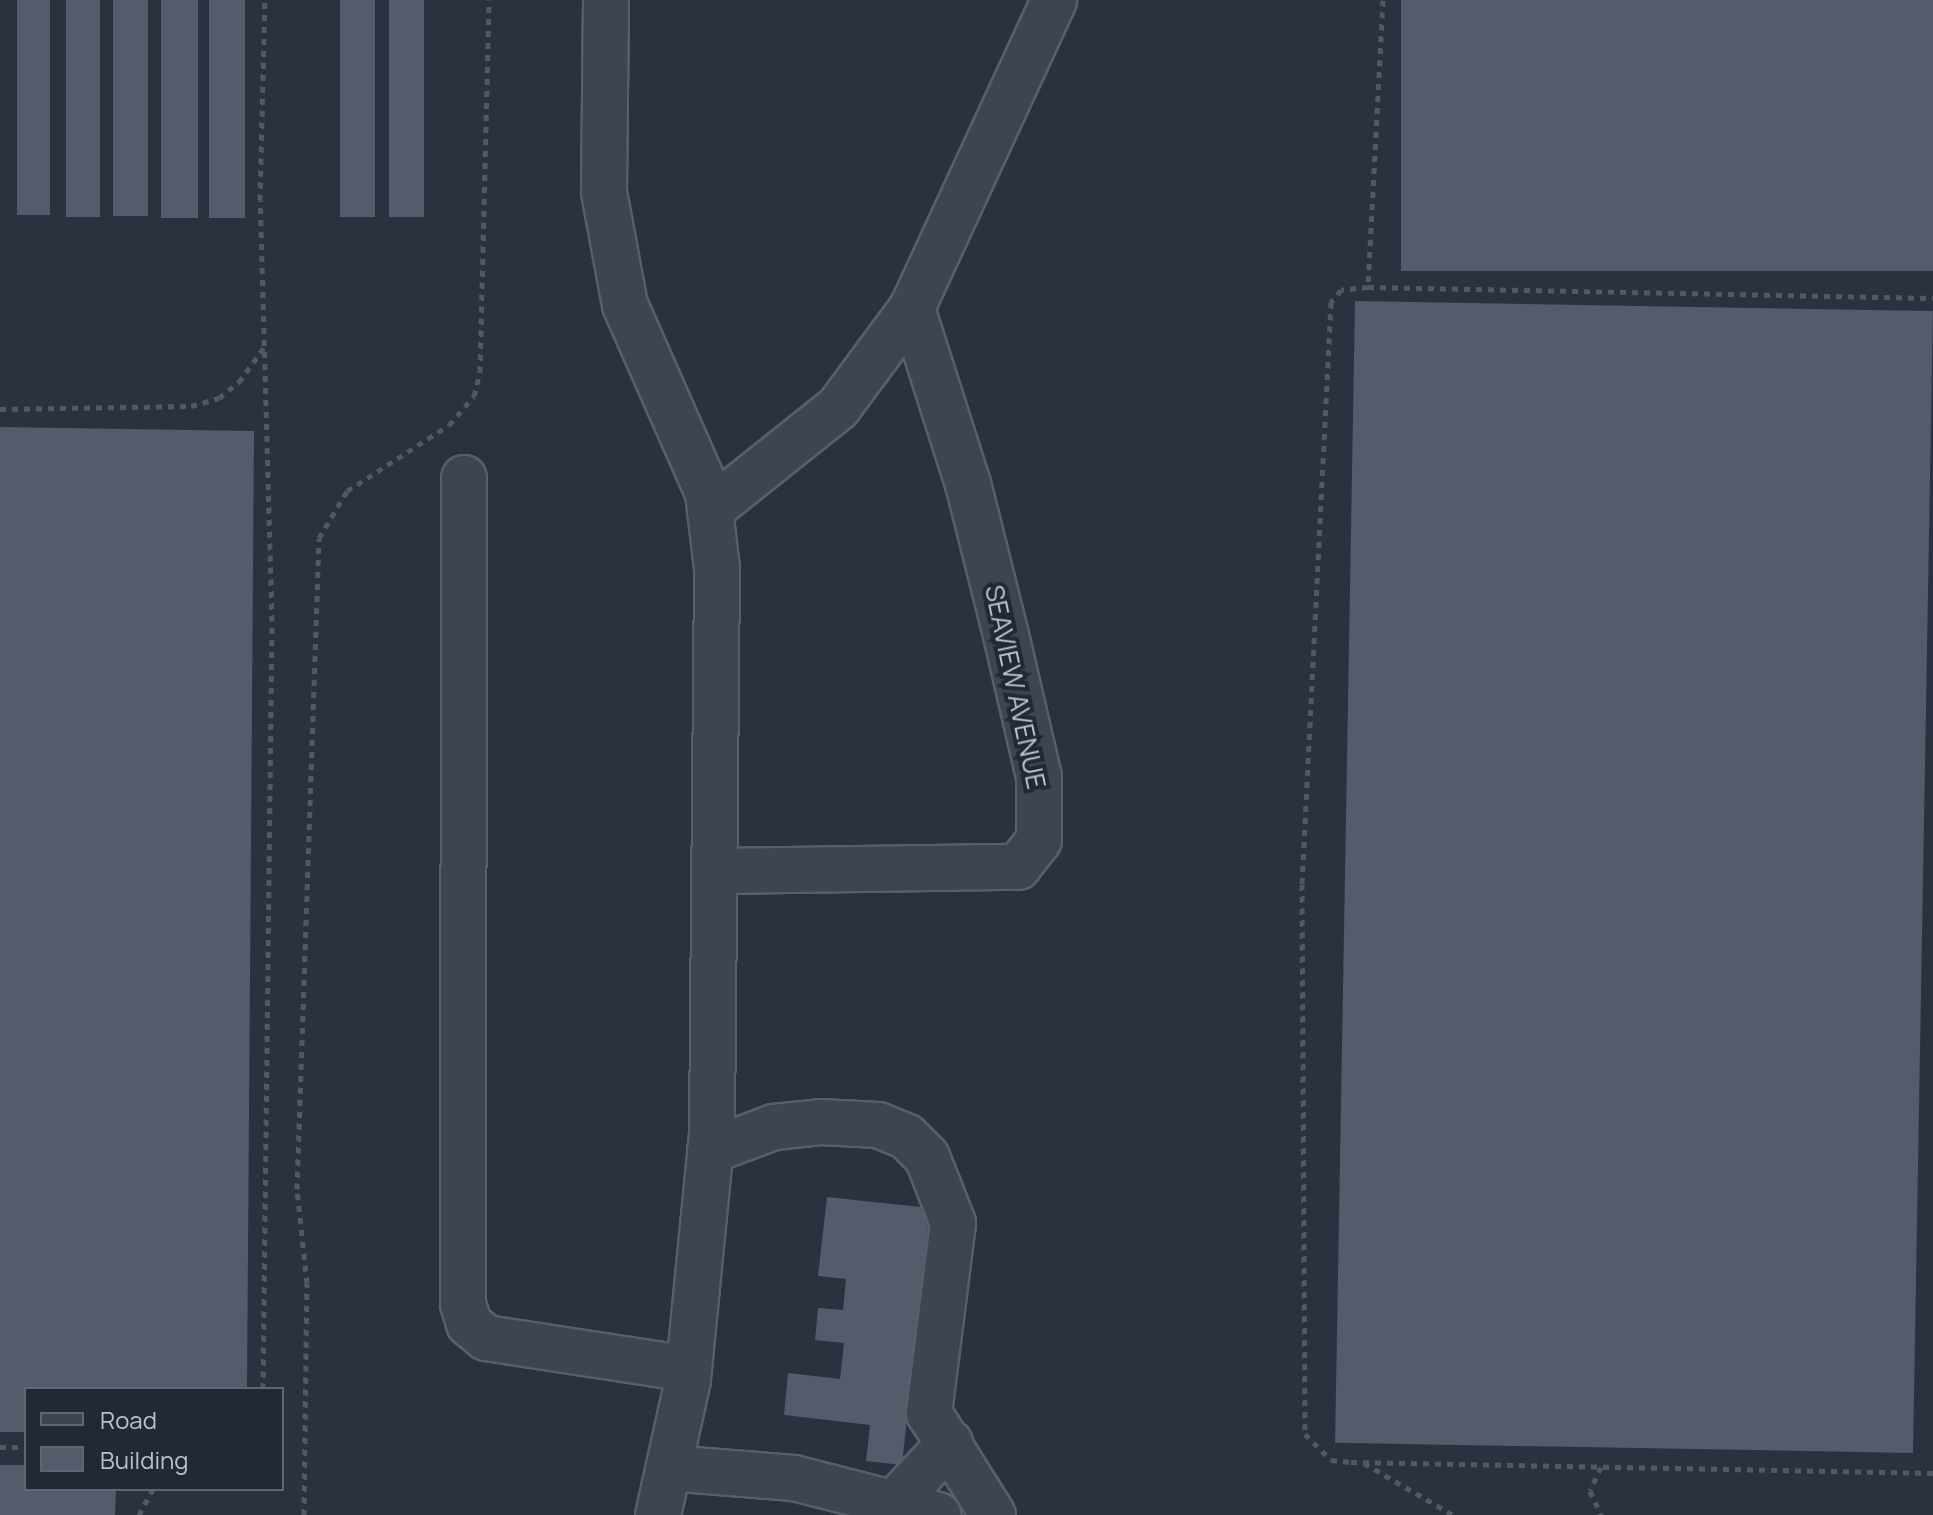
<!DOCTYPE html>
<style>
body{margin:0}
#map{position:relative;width:1933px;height:1515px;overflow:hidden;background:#2a323f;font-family:Manrope,sans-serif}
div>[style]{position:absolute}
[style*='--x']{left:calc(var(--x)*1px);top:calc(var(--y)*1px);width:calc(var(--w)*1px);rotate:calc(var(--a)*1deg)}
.building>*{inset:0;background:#545b6a;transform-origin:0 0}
.path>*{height:5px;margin-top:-2.5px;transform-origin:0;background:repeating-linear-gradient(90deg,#4c5c5f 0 6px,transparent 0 12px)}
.roads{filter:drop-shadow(2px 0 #595f6a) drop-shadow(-2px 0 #595f6a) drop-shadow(0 2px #595f6a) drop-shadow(0 -2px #595f6a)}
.minor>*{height:44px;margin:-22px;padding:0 22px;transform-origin:22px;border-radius:22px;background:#3e4550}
span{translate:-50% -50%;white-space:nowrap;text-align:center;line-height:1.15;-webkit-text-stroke:8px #222935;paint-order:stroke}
.street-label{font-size:26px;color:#bbc0ca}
.legend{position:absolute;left:24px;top:1387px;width:260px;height:104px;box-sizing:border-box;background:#222935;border:2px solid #5f6571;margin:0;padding:10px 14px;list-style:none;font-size:24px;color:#bbc0ca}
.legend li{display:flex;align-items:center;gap:16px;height:40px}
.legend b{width:40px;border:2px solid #5f6571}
</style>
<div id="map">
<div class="building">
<i style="left:17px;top:0;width:33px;height:215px"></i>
<i style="left:66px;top:0;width:34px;height:217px"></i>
<i style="left:113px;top:0;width:35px;height:216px"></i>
<i style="left:161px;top:0;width:37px;height:218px"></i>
<i style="left:209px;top:0;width:36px;height:218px"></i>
<i style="left:340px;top:0;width:35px;height:217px"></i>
<i style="left:389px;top:0;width:35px;height:217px"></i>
<i style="left:1401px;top:0;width:532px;height:271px"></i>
<i style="left:1355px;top:301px;width:578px;height:1142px;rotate:1deg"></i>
<i style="clip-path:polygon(0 427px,254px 431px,247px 1389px,26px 1389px,26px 1432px,0 1432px)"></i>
<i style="clip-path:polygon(827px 1197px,930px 1208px,902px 1465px,866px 1461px,870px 1425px,784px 1415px,788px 1373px,840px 1379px,844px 1343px,815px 1340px,818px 1308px,843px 1310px,846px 1279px,818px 1276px)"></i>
<i style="clip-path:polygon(0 1465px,26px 1465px,26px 1489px,116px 1489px,115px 1515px,0 1515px)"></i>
</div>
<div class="path">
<i style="--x:1383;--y:0;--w:287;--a:93"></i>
<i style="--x:1368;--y:287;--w:27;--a:174"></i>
<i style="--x:1341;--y:290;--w:16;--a:130"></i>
<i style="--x:1331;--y:302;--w:583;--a:92.85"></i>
<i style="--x:1302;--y:884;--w:550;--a:89.69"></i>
<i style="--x:1305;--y:1434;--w:37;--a:45"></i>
<i style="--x:1331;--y:1460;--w:20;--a:6"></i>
<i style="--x:1351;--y:1462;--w:582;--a:1.08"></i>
<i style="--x:1368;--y:287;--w:565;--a:1.12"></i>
<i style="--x:0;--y:409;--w:191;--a:-0.9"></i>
<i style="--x:191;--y:406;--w:29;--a:-16"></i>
<i style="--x:219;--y:398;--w:26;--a:-39"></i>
<i style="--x:239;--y:382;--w:44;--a:-54.2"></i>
<i style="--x:263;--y:1389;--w:768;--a:-89.33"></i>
<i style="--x:272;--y:621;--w:421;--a:-91.6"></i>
<i style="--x:260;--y:200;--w:200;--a:-88.6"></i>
<i style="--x:0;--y:1447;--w:26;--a:0"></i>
<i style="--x:1364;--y:1463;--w:103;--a:30.3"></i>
<i style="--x:1601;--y:1467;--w:26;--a:115"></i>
<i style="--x:1590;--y:1491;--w:26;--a:65"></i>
<i style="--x:139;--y:1515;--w:30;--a:-62"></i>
<i style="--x:304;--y:1515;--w:232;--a:-89.3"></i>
<i style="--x:307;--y:1283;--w:95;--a:-96.1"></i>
<i style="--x:297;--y:1189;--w:651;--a:-88.06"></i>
<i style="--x:319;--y:538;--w:55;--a:-59.2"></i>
<i style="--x:347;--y:491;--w:121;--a:-32.9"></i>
<i style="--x:449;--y:425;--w:38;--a:-49"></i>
<i style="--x:474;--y:396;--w:25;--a:-76"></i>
<i style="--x:480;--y:372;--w:372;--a:-88.6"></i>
</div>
<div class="roads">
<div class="minor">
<i style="--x:606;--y:0;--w:192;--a:90.6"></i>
<i style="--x:604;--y:192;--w:115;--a:79.5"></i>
<i style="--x:625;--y:305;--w:206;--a:66.2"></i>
<i style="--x:708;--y:493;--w:76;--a:83.2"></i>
<i style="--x:717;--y:568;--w:566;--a:90.51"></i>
<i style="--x:712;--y:1134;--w:247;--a:95.6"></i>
<i style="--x:688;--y:1380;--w:138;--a:102.5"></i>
<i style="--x:464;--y:478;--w:826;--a:90.07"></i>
<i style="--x:463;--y:1304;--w:21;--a:73"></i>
<i style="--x:469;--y:1324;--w:22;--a:39"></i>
<i style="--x:486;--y:1338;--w:205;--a:8.7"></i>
<i style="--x:710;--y:510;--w:164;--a:-38.6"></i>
<i style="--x:838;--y:408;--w:124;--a:-53.5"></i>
<i style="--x:912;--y:308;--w:339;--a:-65.2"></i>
<i style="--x:718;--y:871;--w:300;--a:-0.8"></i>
<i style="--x:1018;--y:867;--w:34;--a:-52"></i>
<i style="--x:1039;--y:840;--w:63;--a:-90"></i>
<i style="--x:1039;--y:777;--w:146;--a:-103.1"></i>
<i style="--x:1006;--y:635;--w:156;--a:-104.1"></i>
<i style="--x:968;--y:484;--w:185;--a:-107.7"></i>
<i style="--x:710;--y:1151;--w:68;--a:-20.6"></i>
<i style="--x:774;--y:1127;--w:47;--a:-6.1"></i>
<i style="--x:821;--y:1122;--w:57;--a:3"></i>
<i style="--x:878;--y:1125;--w:31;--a:22"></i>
<i style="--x:907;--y:1137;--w:28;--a:45"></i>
<i style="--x:927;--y:1157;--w:71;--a:68.5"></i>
<i style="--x:953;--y:1223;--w:192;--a:97.2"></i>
<i style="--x:929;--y:1413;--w:120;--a:57.9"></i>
<i style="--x:669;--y:1468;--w:125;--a:4.6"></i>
<i style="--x:794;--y:1478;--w:149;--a:14.4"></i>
<i style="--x:895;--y:1502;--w:81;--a:-47"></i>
</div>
</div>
<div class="street-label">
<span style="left:1015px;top:687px;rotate:78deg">SEAVIEW AVENUE</span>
</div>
<ul class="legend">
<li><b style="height:10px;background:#3e4550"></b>Road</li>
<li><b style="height:22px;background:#545b6a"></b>Building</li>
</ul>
</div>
